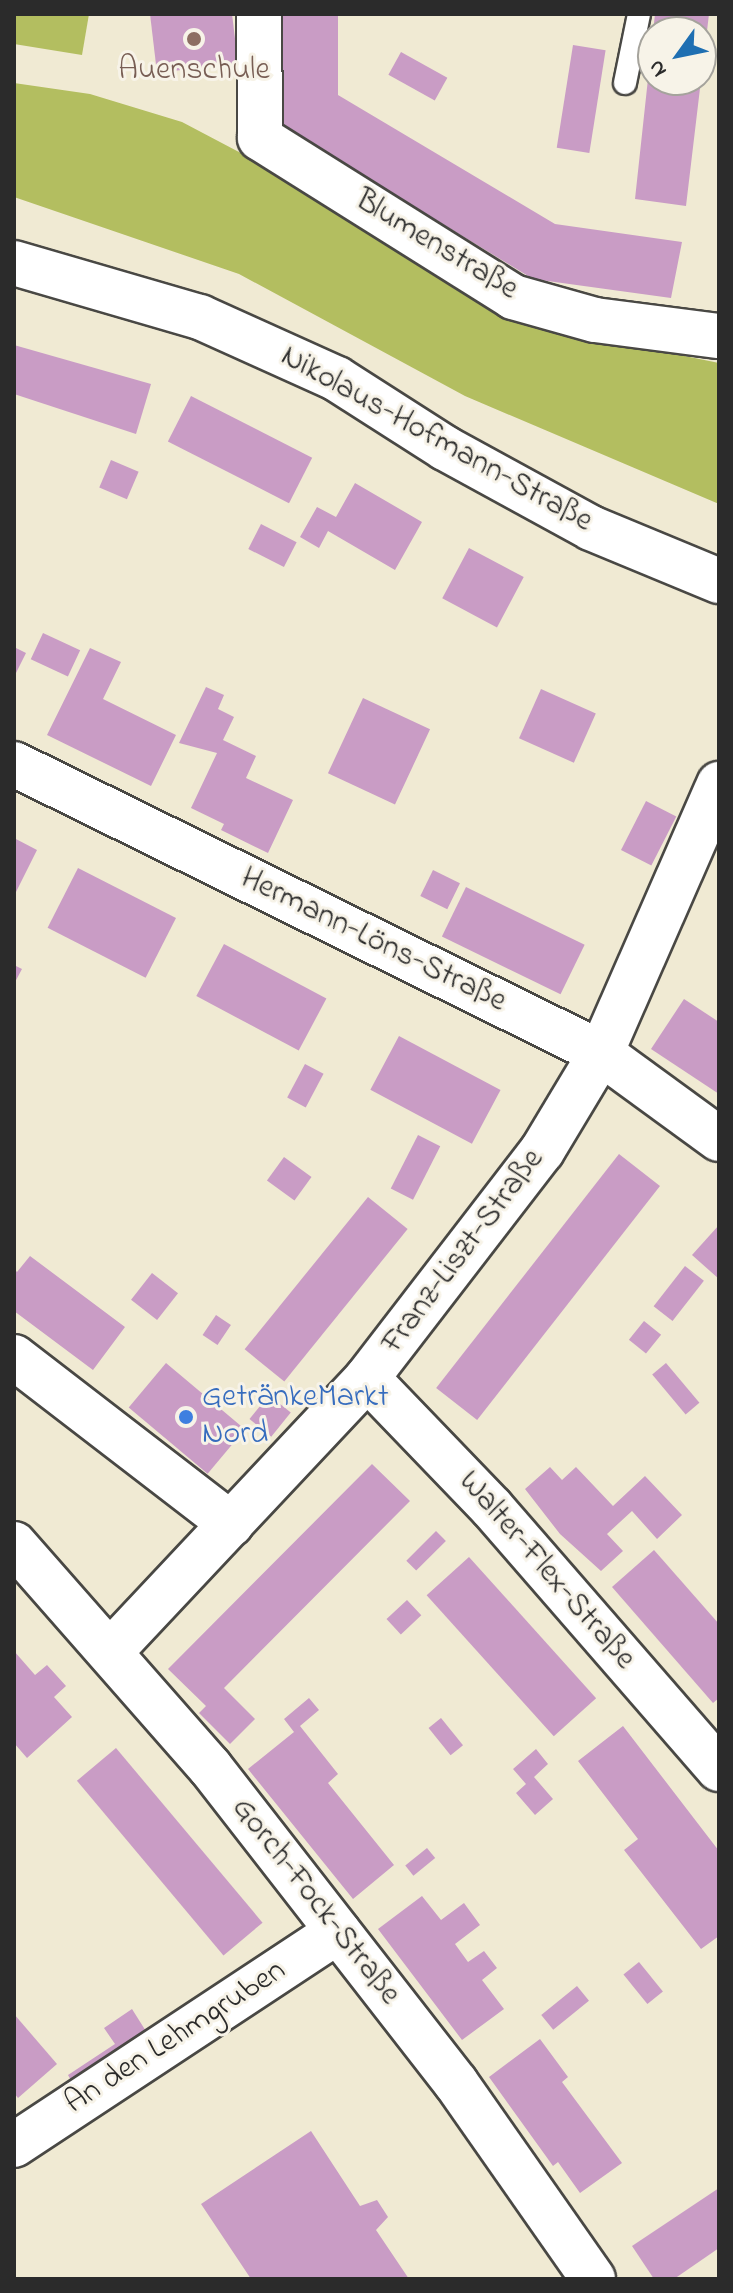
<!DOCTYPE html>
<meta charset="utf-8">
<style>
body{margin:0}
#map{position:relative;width:733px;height:2293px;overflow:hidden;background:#f0ead3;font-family:"Indie Flower",sans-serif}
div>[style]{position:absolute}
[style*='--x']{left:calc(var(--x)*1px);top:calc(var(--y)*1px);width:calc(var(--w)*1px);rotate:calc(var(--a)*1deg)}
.green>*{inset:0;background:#b3be60}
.building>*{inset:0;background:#c99cc5;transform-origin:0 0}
.roads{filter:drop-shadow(2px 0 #494844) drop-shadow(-2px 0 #494844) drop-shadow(0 2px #494844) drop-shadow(0 -2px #494844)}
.lane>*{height:22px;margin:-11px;padding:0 11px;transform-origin:11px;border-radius:11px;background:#fff}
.street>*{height:44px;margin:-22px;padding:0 22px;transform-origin:22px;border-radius:22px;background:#fff}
.dots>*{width:22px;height:22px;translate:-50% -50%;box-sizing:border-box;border:4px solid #f7f3e8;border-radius:50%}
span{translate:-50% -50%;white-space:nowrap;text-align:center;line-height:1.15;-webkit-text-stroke:6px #f7f3e8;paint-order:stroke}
.education-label{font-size:32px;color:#785e54}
.street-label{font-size:32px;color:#2b2b2b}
.shop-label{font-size:32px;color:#366cbe}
.left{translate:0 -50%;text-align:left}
.frame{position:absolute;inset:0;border:16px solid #2b2b2b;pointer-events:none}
.north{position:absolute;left:637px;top:16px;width:80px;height:80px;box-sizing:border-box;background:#f7f3e8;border:2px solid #a5a39c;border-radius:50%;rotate:237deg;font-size:22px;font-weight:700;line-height:32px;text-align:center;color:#2b2b2b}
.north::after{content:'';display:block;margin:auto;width:28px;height:36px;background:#1f6fb2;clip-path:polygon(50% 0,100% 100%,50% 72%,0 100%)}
</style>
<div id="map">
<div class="green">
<i style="clip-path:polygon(14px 14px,89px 14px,82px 55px,14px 44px)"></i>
<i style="clip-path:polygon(14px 83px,90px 94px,182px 122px,587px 336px,719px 363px,719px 504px,465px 396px,239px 274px,14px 197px)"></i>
</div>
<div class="building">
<i style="clip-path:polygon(150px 14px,232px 14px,238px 63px,157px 73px)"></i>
<i style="clip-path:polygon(282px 14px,338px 14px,338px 95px,555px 224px,682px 242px,671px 298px,533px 279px,280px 125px)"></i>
<i style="clip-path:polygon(655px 14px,709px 14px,703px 65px,701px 32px,653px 32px)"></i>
<i style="left:573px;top:45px;width:33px;height:104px;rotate:9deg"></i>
<i style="clip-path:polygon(651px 51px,653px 80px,701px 80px,686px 206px,635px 199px)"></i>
<i style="left:401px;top:52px;width:53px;height:26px;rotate:29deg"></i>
<i style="clip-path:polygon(14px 345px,151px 384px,136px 434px,14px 394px)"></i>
<i style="left:191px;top:396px;width:136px;height:51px;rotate:27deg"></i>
<i style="left:111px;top:460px;width:30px;height:30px;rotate:23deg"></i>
<i style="clip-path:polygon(355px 483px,422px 522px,395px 570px,328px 531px,319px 548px,300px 537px,317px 507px,336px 517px)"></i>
<i style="left:261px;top:524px;width:40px;height:28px;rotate:27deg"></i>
<i style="left:469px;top:548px;width:62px;height:57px;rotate:28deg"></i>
<i style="left:43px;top:633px;width:41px;height:29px;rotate:25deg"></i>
<i style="clip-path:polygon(14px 647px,26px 653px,14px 677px)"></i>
<i style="clip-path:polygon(90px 648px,121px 662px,103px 699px,176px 735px,151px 786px,47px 735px)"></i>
<i style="clip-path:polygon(206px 687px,224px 695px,218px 709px,234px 717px,223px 740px,256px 756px,246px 778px,293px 800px,268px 853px,221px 830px,224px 824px,191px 808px,217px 753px,179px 743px)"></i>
<i style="left:541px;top:689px;width:60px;height:54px;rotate:24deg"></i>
<i style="left:363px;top:698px;width:74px;height:83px;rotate:25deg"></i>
<i style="left:646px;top:801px;width:34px;height:55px;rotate:27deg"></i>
<i style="clip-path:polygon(14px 838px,37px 850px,14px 896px)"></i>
<i style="left:78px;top:868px;width:110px;height:67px;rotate:27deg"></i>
<i style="left:433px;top:870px;width:30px;height:29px;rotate:26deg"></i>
<i style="left:466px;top:887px;width:132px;height:55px;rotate:26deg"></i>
<i style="left:224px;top:944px;width:116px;height:59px;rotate:28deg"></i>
<i style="clip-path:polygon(14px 965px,22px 969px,14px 984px)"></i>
<i style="clip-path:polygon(684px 999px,719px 1022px,719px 1094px,651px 1049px)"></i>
<i style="left:399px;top:1036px;width:115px;height:61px;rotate:28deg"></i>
<i style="left:305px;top:1064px;width:21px;height:38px;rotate:28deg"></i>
<i style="left:418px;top:1135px;width:25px;height:60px;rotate:27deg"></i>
<i style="left:619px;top:1154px;width:52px;height:297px;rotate:38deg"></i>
<i style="left:284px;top:1157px;width:34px;height:29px;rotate:36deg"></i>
<i style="left:368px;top:1197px;width:51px;height:196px;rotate:39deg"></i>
<i style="clip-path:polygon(719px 1225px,719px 1279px,692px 1255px)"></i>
<i style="clip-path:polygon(30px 1256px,125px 1327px,93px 1370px,14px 1311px,14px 1269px,17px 1272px)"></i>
<i style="left:685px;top:1266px;width:24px;height:51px;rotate:38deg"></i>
<i style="left:152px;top:1273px;width:33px;height:34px;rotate:38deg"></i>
<i style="left:216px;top:1315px;width:18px;height:24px;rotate:34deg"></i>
<i style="left:644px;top:1321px;width:22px;height:24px;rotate:39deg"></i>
<i style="left:166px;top:1363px;width:103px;height:58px;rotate:40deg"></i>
<i style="left:666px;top:1363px;width:52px;height:18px;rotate:50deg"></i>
<i style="left:269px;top:1395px;width:28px;height:31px;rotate:39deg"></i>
<i style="clip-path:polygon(372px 1464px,410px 1501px,224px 1688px,255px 1719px,230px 1744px,199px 1713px,206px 1706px,168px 1669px)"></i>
<i style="clip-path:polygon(550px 1467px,562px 1480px,576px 1467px,613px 1506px,645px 1476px,682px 1515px,657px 1539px,632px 1511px,607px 1534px,623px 1551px,601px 1571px,560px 1534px,525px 1489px)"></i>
<i style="left:436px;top:1531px;width:14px;height:42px;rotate:45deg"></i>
<i style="clip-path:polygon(654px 1550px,719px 1624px,719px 1698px,713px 1703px,612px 1587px)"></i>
<i style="left:469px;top:1557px;width:190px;height:57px;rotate:48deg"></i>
<i style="left:407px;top:1600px;width:21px;height:28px;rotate:47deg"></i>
<i style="clip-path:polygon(14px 1651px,35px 1675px,47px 1665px,66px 1686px,54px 1697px,72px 1717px,27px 1758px,14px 1743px)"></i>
<i style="clip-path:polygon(309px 1698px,319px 1710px,300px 1726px,338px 1774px,328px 1783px,394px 1865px,353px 1899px,248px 1769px,294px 1732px,284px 1719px)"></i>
<i style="left:441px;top:1718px;width:35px;height:16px;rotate:51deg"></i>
<i style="clip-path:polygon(623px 1726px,719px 1851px,719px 1936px,701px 1949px,624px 1850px,638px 1839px,578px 1761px)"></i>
<i style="left:116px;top:1748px;width:228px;height:51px;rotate:50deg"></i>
<i style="clip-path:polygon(536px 1749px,548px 1764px,534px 1777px,553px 1799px,535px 1815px,516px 1793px,526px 1784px,513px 1769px)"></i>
<i style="left:427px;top:1848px;width:13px;height:28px;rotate:51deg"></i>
<i style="clip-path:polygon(422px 1896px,441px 1920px,464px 1903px,480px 1925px,455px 1944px,468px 1962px,484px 1951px,497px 1968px,482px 1980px,504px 2009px,462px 2040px,378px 1929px)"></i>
<i style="left:639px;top:1962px;width:38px;height:20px;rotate:51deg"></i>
<i style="left:577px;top:1986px;width:19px;height:46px;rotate:51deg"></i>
<i style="clip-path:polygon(132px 2009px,149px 2036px,74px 2086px,68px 2075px,115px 2044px,104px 2028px)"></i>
<i style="clip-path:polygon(14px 2014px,57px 2064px,18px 2098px,14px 2093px)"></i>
<i style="clip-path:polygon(540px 2039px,568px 2077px,562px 2082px,622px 2163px,580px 2193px,558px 2162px,553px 2166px,489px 2077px)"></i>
<i style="clip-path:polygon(311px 2131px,360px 2206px,377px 2200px,388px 2217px,376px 2230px,409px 2279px,251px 2279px,201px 2204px)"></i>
<i style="clip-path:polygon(719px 2188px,719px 2248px,674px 2279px,654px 2279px,632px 2246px)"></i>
</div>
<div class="roads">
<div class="lane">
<i style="--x:625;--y:83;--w:70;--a:-78.5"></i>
</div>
<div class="street">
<i style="--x:259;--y:14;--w:124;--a:89.5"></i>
<i style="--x:260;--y:138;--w:299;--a:32.1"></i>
<i style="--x:513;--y:297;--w:85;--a:15.7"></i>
<i style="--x:595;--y:320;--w:125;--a:7.4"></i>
<i style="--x:14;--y:263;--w:194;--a:16.2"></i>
<i style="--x:200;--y:317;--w:150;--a:24.3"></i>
<i style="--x:337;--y:379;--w:128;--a:32.6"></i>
<i style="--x:445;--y:448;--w:166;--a:28.7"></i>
<i style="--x:591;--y:528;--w:139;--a:22.5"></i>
<i style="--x:14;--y:764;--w:654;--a:26.21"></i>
<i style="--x:601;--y:1053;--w:146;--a:36.1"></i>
<i style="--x:14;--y:1357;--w:274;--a:37.6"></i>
<i style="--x:367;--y:1378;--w:180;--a:46.1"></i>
<i style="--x:492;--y:1508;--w:346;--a:49"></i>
<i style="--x:14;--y:1544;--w:297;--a:48.7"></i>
<i style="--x:210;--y:1767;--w:400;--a:52.1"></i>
<i style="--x:456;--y:2083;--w:239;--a:55"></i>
<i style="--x:110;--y:1652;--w:376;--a:-46.8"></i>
<i style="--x:367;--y:1378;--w:287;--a:-52.4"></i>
<i style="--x:542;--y:1151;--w:114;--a:-59"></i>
<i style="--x:601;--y:1053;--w:294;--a:-66.3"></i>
<i style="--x:14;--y:2145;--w:388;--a:-33.4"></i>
</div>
</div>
<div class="dots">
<i style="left:194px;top:39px;background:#8d6e63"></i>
<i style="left:186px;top:1417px;background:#3f7fe0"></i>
</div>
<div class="education-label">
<span style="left:194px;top:71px">Auenschule</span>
</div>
<div class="street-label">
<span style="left:436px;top:246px;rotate:31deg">Blumenstraße</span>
<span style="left:436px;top:440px;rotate:29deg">Nikolaus-Hofmann-Straße</span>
<span style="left:373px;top:941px;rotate:26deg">Hermann-Löns-Straße</span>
<span style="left:464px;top:1252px;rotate:-53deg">Franz-Liszt-Straße</span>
<span style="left:546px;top:1571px;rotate:49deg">Walter-Flex-Straße</span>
<span style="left:315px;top:1902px;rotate:52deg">Gorch-Fock-Straße</span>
<span style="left:176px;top:2038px;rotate:-33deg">An den Lehmgruben</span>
</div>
<div class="shop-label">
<span class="left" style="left:202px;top:1417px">GetränkeMarkt<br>Nord</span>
</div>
<div class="frame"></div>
<div class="north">N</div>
</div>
